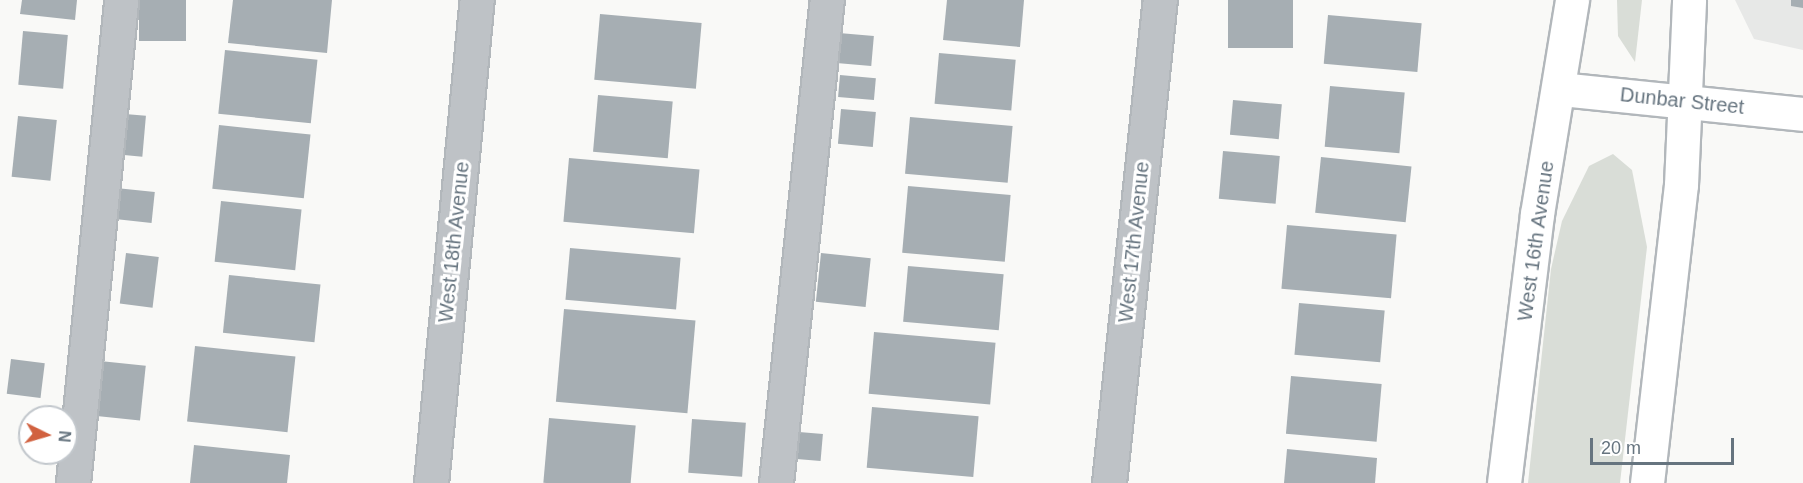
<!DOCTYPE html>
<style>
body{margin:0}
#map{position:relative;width:1803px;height:483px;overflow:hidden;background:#f9f9f7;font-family:Arial,sans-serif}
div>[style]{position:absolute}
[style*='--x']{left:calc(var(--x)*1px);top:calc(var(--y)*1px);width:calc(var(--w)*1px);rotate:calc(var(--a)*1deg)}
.built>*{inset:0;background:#e7e8e7}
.green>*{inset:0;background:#d9ddd7}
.building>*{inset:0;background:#a6aeb3;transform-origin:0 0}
.roads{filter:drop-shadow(2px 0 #b2b7bb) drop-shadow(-2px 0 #b2b7bb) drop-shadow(0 2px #b2b7bb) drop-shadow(0 -2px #b2b7bb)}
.minor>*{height:33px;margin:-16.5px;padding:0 16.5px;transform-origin:16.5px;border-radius:16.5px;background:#bec2c6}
.major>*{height:33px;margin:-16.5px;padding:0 16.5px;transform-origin:16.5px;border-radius:16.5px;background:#fff}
span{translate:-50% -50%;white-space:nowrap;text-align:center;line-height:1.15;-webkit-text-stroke:6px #fff;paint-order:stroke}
.street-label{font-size:20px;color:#66747f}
.north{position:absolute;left:18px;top:405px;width:60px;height:60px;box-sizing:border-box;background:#fff;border:2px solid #c2c7cc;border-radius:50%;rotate:95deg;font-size:16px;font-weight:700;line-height:24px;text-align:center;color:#66747f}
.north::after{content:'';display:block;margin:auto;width:21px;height:27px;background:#d1613f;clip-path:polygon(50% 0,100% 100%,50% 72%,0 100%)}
.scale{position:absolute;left:1590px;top:438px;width:144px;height:27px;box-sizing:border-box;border:3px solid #66747f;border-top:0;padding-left:8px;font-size:18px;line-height:21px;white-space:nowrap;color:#66747f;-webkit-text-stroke:4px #fff;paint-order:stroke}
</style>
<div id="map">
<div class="built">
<i style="clip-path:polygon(1735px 0,1803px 0,1803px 50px,1754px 39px)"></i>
</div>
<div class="green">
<i style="clip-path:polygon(1617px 0,1642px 0,1635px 62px,1618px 36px)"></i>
<i style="clip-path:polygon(1613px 154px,1632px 170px,1647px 247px,1620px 483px,1528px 483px,1551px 269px,1562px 221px,1589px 166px)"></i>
</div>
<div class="building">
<i style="clip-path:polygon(22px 0,77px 0,75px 20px,20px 14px)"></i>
<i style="left:139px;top:0;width:47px;height:41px"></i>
<i style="clip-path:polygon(233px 0,332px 0,327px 53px,228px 43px)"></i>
<i style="clip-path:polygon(947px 0,1024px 0,1020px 47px,943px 40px)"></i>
<i style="left:1228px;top:0;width:65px;height:48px"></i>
<i style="clip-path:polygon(1791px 0,1803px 0,1803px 8px,1791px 6px)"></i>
<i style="left:600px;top:14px;width:102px;height:66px;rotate:5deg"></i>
<i style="left:1328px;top:15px;width:94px;height:49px;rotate:5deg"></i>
<i style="left:23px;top:31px;width:45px;height:54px;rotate:5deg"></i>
<i style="left:839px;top:33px;width:35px;height:30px;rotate:5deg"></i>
<i style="left:225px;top:50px;width:93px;height:64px;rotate:6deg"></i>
<i style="left:939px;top:53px;width:77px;height:51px;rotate:5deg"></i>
<i style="left:840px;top:75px;width:36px;height:22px;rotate:5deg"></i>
<i style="left:1330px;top:86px;width:75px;height:61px;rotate:5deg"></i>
<i style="left:598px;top:95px;width:75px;height:57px;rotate:5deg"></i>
<i style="left:1233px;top:100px;width:49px;height:35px;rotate:5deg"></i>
<i style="left:841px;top:109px;width:35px;height:35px;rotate:5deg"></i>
<i style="left:125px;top:114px;width:21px;height:41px;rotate:5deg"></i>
<i style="left:18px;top:116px;width:39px;height:61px;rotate:6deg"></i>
<i style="left:910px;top:117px;width:103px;height:57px;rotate:5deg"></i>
<i style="left:219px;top:125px;width:92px;height:64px;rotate:6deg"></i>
<i style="left:1223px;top:151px;width:57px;height:48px;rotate:5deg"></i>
<i style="left:1321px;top:157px;width:91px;height:56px;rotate:6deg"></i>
<i style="left:569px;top:158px;width:131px;height:64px;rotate:5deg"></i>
<i style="left:908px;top:186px;width:103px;height:67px;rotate:5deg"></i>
<i style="left:116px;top:188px;width:39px;height:31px;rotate:6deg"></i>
<i style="left:221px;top:201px;width:81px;height:61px;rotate:6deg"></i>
<i style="left:1287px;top:225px;width:110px;height:64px;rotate:5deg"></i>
<i style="left:570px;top:248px;width:111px;height:52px;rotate:5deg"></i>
<i style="left:126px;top:253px;width:33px;height:51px;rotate:7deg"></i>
<i style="left:821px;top:253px;width:50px;height:49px;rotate:6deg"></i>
<i style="left:908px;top:266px;width:96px;height:56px;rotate:5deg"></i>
<i style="left:229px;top:275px;width:92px;height:58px;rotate:6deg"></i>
<i style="left:1299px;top:303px;width:86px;height:52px;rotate:5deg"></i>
<i style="left:564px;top:309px;width:132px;height:93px;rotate:5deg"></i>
<i style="left:874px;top:332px;width:122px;height:62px;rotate:5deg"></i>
<i style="left:195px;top:346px;width:101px;height:76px;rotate:6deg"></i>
<i style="left:11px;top:359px;width:34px;height:35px;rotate:7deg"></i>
<i style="left:100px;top:361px;width:46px;height:55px;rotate:6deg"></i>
<i style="left:1291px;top:376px;width:91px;height:58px;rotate:5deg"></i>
<i style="left:872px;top:407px;width:107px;height:61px;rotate:5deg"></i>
<i style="left:549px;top:418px;width:87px;height:65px;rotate:5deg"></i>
<i style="left:692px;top:419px;width:54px;height:54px;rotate:4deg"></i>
<i style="left:799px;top:432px;width:24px;height:27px;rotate:5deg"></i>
<i style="clip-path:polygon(194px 445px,290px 455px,287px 483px,190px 483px)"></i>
<i style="clip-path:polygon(1287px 449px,1377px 458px,1375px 483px,1284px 483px)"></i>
</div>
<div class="roads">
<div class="minor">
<i style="--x:73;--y:483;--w:485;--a:-84.3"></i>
<i style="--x:431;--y:483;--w:485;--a:-84.6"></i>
<i style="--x:776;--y:483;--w:486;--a:-84"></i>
<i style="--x:1109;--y:483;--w:486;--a:-84"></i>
</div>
<div class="major">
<i style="--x:1561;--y:89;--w:243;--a:5.9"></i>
<i style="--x:1504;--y:483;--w:271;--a:-83"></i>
<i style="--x:1537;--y:214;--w:217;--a:-80.7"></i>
<i style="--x:1647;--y:483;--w:300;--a:-83.5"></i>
<i style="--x:1681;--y:185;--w:185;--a:-87.5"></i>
</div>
</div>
<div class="street-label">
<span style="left:1682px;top:101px;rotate:6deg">Dunbar Street</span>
<span style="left:1536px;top:241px;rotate:-82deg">West 16th Avenue</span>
<span style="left:454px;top:242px;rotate:-84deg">West 18th Avenue</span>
<span style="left:1134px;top:242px;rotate:-84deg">West 17th Avenue</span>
</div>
<div class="north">N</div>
<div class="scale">20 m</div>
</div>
